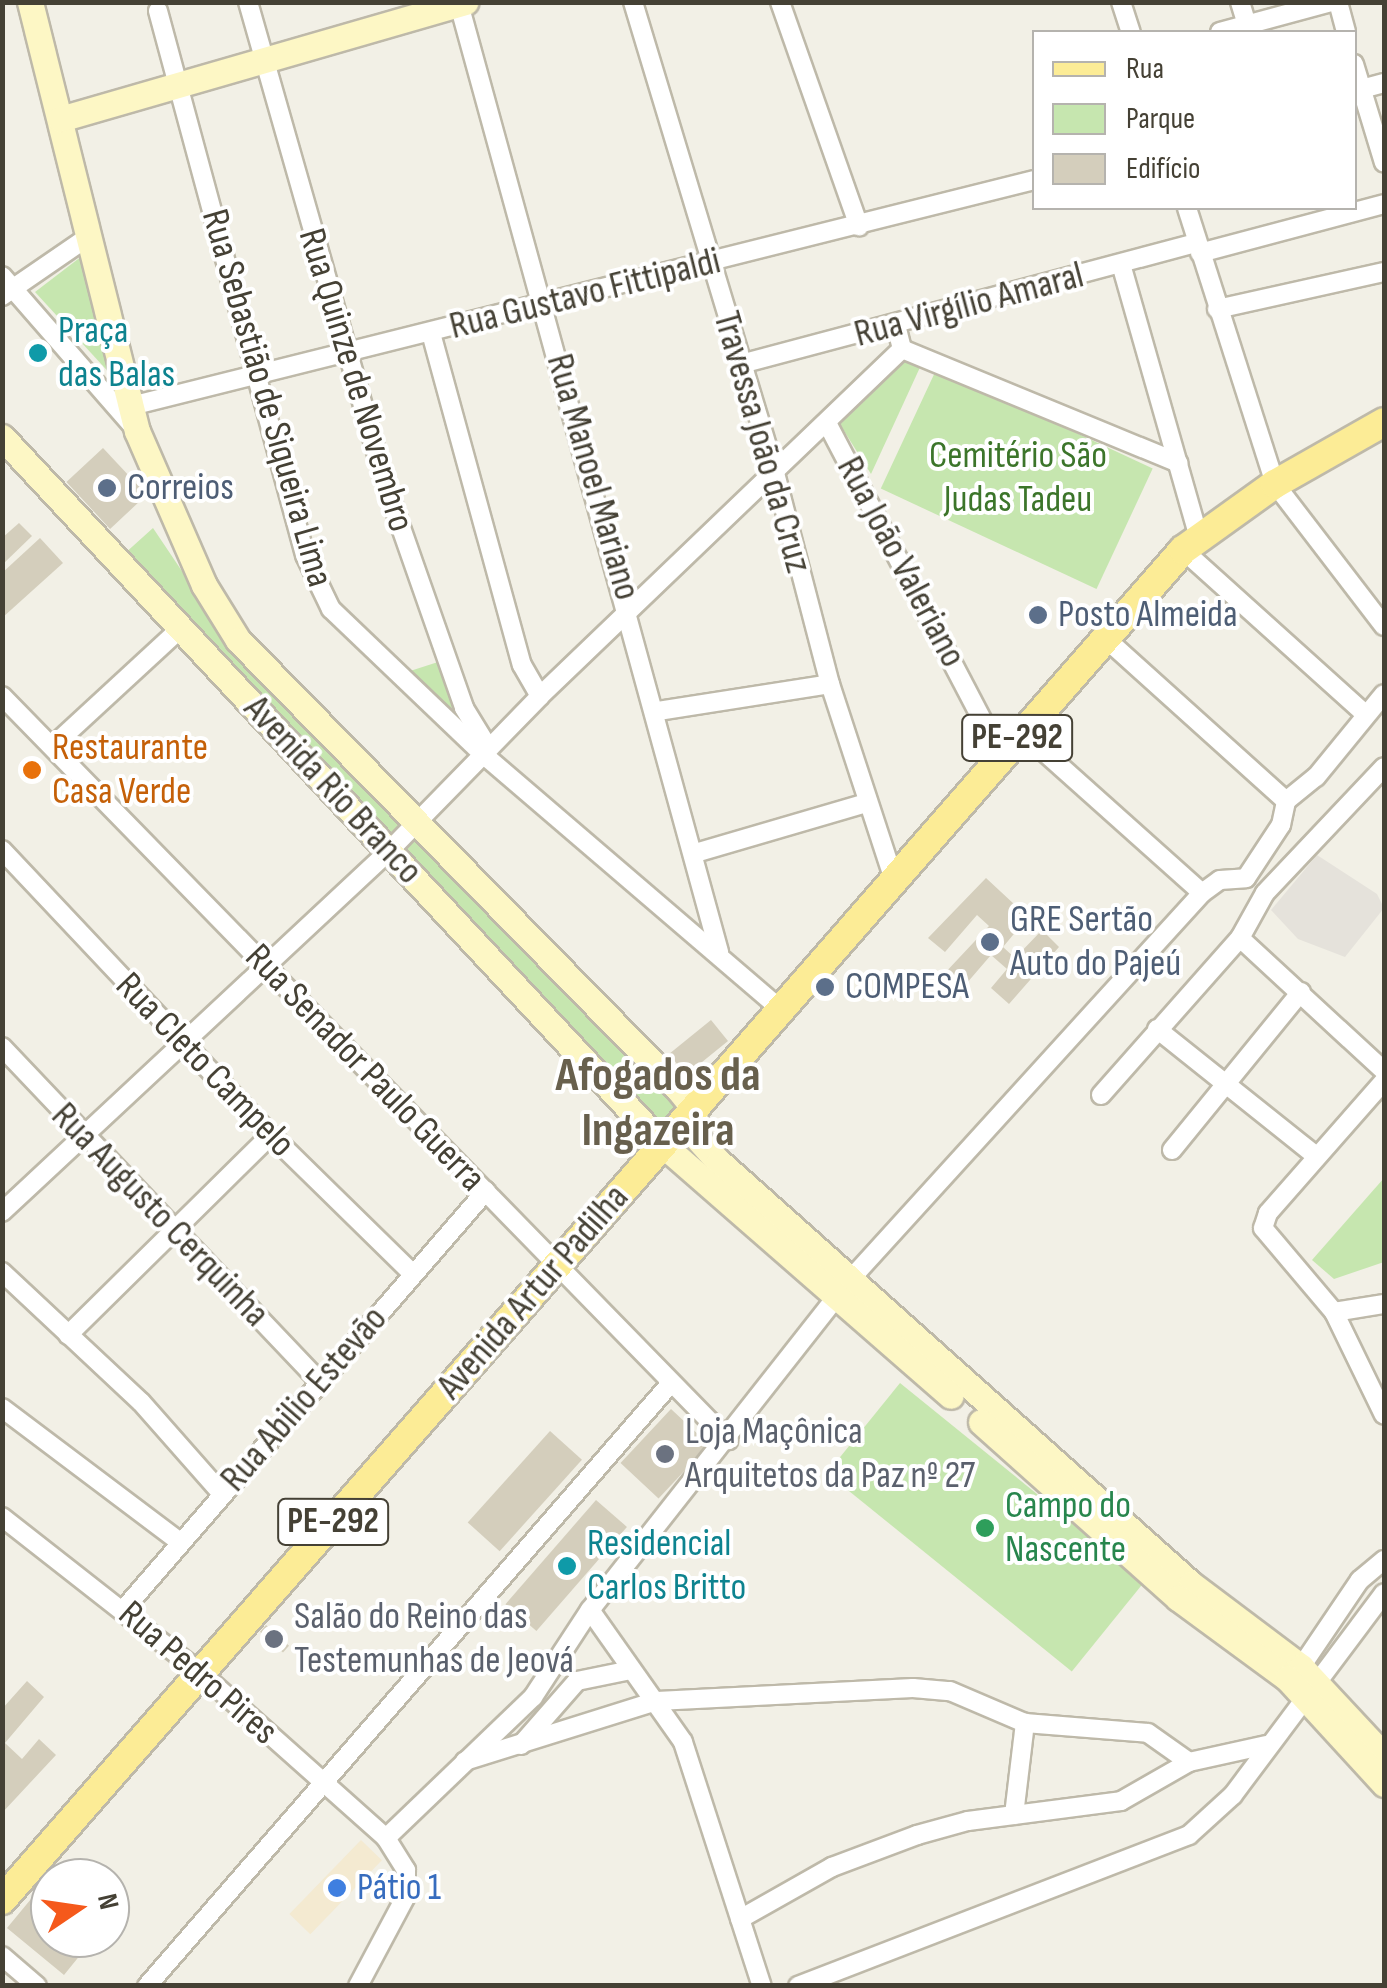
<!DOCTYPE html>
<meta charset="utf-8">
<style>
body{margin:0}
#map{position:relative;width:1387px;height:1988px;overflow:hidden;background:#f2f0e6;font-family:"Sofia Sans Condensed",sans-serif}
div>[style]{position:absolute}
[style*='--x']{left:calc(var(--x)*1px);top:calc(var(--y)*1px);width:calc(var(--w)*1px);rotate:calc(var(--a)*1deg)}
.commercial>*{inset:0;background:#f4ead1;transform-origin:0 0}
.industrial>*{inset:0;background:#e5e2db}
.green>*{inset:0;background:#c6e6af;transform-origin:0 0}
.building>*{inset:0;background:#d4cebc;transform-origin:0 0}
.roads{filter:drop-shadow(2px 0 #beb9a9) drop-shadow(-2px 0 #beb9a9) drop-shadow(0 2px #beb9a9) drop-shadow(0 -2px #beb9a9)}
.street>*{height:18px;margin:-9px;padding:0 9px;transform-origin:9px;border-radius:9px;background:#fff}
.secondary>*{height:25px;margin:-12.5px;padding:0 12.5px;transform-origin:12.5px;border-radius:12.5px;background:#fdf7c5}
.primary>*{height:28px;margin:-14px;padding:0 14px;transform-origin:14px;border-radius:14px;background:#fcec96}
.dots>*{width:28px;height:28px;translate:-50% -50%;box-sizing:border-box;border:5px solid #fff;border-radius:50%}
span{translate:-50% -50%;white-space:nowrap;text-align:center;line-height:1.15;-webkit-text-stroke:8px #fff;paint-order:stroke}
.shield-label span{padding:2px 8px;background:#fff;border:2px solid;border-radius:8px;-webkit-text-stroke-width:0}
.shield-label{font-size:35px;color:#454135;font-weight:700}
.street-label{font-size:38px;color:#454135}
.culture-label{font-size:38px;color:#0d838f}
.left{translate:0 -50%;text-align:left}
.park-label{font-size:38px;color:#3c752a}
.service-label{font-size:38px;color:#4e5e75}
.food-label{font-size:38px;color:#c56008}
.worship-label{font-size:38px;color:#5b616d}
.leisure-label{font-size:38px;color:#27864d}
.shop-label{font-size:38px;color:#366cbe}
.district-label{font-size:48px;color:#68604d;font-weight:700}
.frame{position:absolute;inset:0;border:5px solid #454135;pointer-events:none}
.legend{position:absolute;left:1032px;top:30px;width:325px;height:180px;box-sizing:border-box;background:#fff;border:2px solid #b5b3ae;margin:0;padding:12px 18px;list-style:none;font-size:30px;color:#454135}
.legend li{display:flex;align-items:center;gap:20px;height:50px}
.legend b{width:50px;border:2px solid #b5b3ae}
.north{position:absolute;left:30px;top:1858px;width:100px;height:100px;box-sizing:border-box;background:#fff;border:2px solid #b5b3ae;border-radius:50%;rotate:77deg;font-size:28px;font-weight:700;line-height:40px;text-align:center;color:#454135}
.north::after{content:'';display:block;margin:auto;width:35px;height:45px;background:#f5591b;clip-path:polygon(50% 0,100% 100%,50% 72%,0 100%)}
</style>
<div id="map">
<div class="commercial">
<i style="left:361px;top:1840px;width:29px;height:103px;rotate:44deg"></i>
</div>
<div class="industrial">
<i style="clip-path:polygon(1317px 855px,1377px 894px,1384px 908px,1345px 957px,1298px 939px,1271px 910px)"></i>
</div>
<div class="green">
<i style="clip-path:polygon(82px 256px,114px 378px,35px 292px)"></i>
<i style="clip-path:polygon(904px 356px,922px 363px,871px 474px,839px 423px)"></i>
<i style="left:937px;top:368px;width:238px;height:133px;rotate:25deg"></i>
<i style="clip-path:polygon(153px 528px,241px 659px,679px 1104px,660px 1127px,123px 555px)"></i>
<i style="clip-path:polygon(438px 662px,459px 721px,407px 672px)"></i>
<i style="clip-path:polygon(1384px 1178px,1384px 1262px,1334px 1279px,1312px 1260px)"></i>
<i style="left:900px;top:1383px;width:315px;height:116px;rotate:39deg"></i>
</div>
<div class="building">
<i style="left:103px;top:448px;width:64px;height:50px;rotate:47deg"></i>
<i style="clip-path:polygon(19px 523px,32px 536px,2px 565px,2px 538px)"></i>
<i style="clip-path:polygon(40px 538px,63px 563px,2px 618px,2px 573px)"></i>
<i style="clip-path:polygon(986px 878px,1028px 917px,1003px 947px,1015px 958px,1042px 930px,1059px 947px,1009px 1004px,991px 988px,1007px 969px,991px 955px,960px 991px,943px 975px,989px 926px,977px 915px,945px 952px,928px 938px)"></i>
<i style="left:711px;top:1020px;width:27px;height:54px;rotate:51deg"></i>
<i style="left:671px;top:1409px;width:52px;height:74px;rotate:43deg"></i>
<i style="left:550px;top:1431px;width:43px;height:123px;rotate:42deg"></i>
<i style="left:596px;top:1500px;width:41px;height:138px;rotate:41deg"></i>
<i style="left:266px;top:1625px;width:31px;height:9px;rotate:42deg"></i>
<i style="clip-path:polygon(27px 1681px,44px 1697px,5px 1743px,22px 1759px,39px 1739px,56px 1755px,2px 1813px,2px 1709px)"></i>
<i style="clip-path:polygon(50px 1876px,50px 1938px,94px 1938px,64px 1975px,7px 1928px)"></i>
</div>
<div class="roads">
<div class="street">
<i style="--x:248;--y:2;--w:496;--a:74.1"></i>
<i style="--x:384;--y:479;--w:243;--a:70.7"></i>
<i style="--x:464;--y:708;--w:46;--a:58.4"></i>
<i style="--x:633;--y:2;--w:492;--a:73.2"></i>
<i style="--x:775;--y:473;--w:218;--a:75.4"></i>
<i style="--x:830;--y:684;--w:206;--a:71.9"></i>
<i style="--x:780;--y:2;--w:238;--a:70.6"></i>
<i style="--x:1121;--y:2;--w:32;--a:72"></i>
<i style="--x:1240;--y:2;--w:24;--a:73"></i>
<i style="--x:1338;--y:2;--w:31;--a:75"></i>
<i style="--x:459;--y:4;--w:983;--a:74.66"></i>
<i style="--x:158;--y:11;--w:564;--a:74.88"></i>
<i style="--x:305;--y:555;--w:60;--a:64.3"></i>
<i style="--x:331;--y:609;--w:211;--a:43.7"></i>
<i style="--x:484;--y:755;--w:389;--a:40.6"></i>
<i style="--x:1220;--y:32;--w:115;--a:-15.1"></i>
<i style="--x:1354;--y:64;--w:103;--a:73.1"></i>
<i style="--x:1354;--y:91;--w:31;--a:-15"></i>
<i style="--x:1187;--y:208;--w:290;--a:72.3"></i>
<i style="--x:1275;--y:484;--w:179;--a:52.5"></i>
<i style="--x:1200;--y:253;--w:190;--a:-14.9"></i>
<i style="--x:1121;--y:264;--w:282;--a:74.1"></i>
<i style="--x:2;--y:276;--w:199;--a:48.9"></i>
<i style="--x:2;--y:296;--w:104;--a:-34.5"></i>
<i style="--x:1217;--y:309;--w:171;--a:-12.5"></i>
<i style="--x:431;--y:333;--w:344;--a:74.7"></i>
<i style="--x:522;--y:665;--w:36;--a:60"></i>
<i style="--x:902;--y:349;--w:299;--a:22.4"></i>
<i style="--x:741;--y:364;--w:472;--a:-14.9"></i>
<i style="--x:135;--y:405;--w:927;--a:-14.05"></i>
<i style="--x:827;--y:423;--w:376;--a:62.4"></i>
<i style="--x:1183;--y:550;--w:246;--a:42"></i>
<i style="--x:1104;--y:637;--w:245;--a:42"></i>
<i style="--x:2;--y:696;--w:1040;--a:45.7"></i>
<i style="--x:658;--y:711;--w:174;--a:-8.9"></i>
<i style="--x:1022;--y:732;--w:241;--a:41.8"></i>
<i style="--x:53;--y:746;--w:176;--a:-42.7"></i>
<i style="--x:2;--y:850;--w:392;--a:46.7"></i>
<i style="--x:271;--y:1135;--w:199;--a:44.4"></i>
<i style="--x:695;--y:853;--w:178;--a:-16.3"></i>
<i style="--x:1246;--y:878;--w:64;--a:-56.6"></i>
<i style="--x:1281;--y:825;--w:25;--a:-78"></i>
<i style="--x:1286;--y:801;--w:38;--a:-39"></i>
<i style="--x:1316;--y:777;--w:107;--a:-50.7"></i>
<i style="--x:1240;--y:938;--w:196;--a:42.7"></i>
<i style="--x:1157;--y:1029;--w:203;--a:38.6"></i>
<i style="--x:2;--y:1047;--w:460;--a:46.5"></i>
<i style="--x:1384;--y:1081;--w:176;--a:131.3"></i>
<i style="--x:1268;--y:1213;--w:16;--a:108"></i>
<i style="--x:1263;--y:1228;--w:110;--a:49.8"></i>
<i style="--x:1334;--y:1312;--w:114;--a:64.1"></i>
<i style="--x:1101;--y:1095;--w:210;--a:-48.5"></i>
<i style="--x:1240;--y:938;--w:51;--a:-60.9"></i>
<i style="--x:1265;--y:893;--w:173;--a:-46.6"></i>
<i style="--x:1172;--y:1150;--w:204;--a:-50.8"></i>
<i style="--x:2;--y:1212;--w:529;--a:-43.01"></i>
<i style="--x:389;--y:851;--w:216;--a:-45.7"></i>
<i style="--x:540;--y:696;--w:501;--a:-43.79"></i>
<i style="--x:902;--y:349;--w:25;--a:-104"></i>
<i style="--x:2;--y:1272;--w:190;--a:43.1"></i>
<i style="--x:141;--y:1402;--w:123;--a:48.6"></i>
<i style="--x:848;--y:1282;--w:526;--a:-47.7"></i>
<i style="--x:1202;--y:893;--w:22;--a:-36"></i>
<i style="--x:1220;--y:880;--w:26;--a:-4"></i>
<i style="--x:1334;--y:1312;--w:51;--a:-9.1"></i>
<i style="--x:68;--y:1335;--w:285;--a:-44.6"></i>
<i style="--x:2;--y:1408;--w:224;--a:37"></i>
<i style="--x:2;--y:1517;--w:254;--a:38.1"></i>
<i style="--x:202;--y:1674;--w:246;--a:41.7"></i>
<i style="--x:386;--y:1838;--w:38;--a:58"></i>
<i style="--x:406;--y:1870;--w:26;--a:90"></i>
<i style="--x:406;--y:1896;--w:102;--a:118.1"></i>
<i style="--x:124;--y:1609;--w:553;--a:-49.11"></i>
<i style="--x:590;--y:1610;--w:161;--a:54.8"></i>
<i style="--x:683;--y:1742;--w:256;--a:72.1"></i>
<i style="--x:1301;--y:1667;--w:105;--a:-55.9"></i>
<i style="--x:1360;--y:1580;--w:31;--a:-40"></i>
<i style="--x:521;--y:1745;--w:85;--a:-48.8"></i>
<i style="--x:577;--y:1681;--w:55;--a:-11.5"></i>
<i style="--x:465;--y:1761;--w:201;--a:-17.4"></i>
<i style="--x:657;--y:1701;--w:256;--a:-2.9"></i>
<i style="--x:913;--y:1688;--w:37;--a:5"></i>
<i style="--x:950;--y:1691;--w:82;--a:23.1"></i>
<i style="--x:1025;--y:1723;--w:123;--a:4.6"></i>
<i style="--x:1148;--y:1733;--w:50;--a:35.3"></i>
<i style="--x:1014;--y:1815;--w:93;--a:-83.2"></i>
<i style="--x:386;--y:1838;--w:204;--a:-43.8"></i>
<i style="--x:533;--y:1697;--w:104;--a:-56.8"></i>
<i style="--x:590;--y:1610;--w:400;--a:-51.8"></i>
<i style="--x:740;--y:1919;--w:106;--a:-29.5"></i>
<i style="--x:832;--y:1867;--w:91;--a:-20.6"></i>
<i style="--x:917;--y:1835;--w:53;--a:-15.4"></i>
<i style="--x:968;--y:1821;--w:154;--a:-7.4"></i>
<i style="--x:1121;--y:1801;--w:78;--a:-29.8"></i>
<i style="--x:1189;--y:1762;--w:79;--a:-12.4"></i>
<i style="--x:2;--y:1956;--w:46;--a:40.6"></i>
<i style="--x:147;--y:1986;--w:799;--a:-49.01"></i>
<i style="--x:798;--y:1986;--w:419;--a:-21.1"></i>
<i style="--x:1189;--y:1835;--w:59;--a:-42.3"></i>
<i style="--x:1233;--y:1795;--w:252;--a:-53.2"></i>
</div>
<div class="secondary">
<i style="--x:30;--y:2;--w:442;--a:76"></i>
<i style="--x:137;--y:431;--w:168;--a:66.5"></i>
<i style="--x:204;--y:585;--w:65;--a:58.3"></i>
<i style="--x:238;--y:640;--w:630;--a:45.58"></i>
<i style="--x:679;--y:1090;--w:22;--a:51"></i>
<i style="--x:693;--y:1107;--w:32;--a:81"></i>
<i style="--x:698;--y:1139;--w:31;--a:48"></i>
<i style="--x:719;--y:1162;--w:633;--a:41.8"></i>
<i style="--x:1191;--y:1584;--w:138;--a:37"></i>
<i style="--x:1301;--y:1667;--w:122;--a:47"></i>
<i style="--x:60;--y:119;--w:422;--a:-16.1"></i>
<i style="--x:2;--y:437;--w:967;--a:46.97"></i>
<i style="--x:662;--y:1144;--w:383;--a:41.1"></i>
<i style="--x:981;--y:1422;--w:264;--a:41.8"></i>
<i style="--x:1178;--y:1598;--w:135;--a:36.3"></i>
<i style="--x:1287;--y:1678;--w:144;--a:47.5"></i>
</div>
<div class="primary">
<i style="--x:2;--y:1900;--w:1794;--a:-48.82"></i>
<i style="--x:1183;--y:550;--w:113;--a:-35.7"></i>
<i style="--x:1275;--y:484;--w:125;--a:-29.6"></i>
</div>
</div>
<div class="dots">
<i style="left:38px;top:353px;background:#0f9aa8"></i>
<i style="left:107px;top:488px;background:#5c6f8a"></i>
<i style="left:1038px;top:615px;background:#5c6f8a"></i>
<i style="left:32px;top:770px;background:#e8710a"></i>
<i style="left:990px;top:942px;background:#5c6f8a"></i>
<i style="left:825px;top:987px;background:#5c6f8a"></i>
<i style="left:665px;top:1454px;background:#6b7280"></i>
<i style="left:985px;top:1528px;background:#2e9e5b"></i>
<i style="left:567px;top:1566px;background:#0f9aa8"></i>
<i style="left:274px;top:1639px;background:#6b7280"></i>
<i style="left:337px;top:1888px;background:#3f7fe0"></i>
</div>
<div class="shield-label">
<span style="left:1017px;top:738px">PE-292</span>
<span style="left:333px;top:1522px">PE-292</span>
</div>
<div class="street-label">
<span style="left:585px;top:294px;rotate:-14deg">Rua Gustavo Fittipaldi</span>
<span style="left:969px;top:305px;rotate:-15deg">Rua Virgílio Amaral</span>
<span style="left:356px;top:380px;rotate:73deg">Rua Quinze de Novembro</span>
<span style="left:267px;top:398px;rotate:74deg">Rua Sebastião de Siqueira Lima</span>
<span style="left:762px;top:442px;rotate:74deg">Travessa João da Cruz</span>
<span style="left:593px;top:477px;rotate:74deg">Rua Manoel Mariano</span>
<span style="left:901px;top:562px;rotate:62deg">Rua João Valeriano</span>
<span style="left:333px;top:790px;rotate:47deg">Avenida Rio Branco</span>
<span style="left:205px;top:1065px;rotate:46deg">Rua Cleto Campelo</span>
<span style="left:365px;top:1068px;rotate:46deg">Rua Senador Paulo Guerra</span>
<span style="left:160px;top:1215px;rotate:46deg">Rua Augusto Cerquinha</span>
<span style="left:533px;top:1292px;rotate:-49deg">Avenida Artur Padilha</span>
<span style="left:304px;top:1399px;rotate:-49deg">Rua Abilio Estevão</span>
<span style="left:198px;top:1673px;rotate:41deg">Rua Pedro Pires</span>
</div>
<div class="culture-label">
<span class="left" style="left:58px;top:353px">Praça<br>das Balas</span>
<span class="left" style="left:587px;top:1566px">Residencial<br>Carlos Britto</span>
</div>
<div class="park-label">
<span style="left:1018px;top:478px">Cemitério São<br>Judas Tadeu</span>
</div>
<div class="service-label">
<span class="left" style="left:127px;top:488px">Correios</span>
<span class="left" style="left:1058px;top:615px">Posto Almeida</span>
<span class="left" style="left:1010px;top:942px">GRE Sertão<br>Auto do Pajeú</span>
<span class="left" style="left:845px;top:987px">COMPESA</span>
</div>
<div class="food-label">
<span class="left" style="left:52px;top:770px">Restaurante<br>Casa Verde</span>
</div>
<div class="worship-label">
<span class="left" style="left:685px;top:1454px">Loja Maçônica<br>Arquitetos da Paz nº 27</span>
<span class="left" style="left:294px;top:1639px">Salão do Reino das<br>Testemunhas de Jeová</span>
</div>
<div class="leisure-label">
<span class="left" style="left:1005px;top:1528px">Campo do<br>Nascente</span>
</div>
<div class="shop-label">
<span class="left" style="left:357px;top:1888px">Pátio 1</span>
</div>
<div class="district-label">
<span style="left:658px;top:1103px">Afogados da<br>Ingazeira</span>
</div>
<div class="frame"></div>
<ul class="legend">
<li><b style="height:12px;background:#fcec96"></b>Rua</li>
<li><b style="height:28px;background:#c6e6af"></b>Parque</li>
<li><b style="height:28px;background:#d4cebc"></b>Edifício</li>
</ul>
<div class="north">N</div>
</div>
